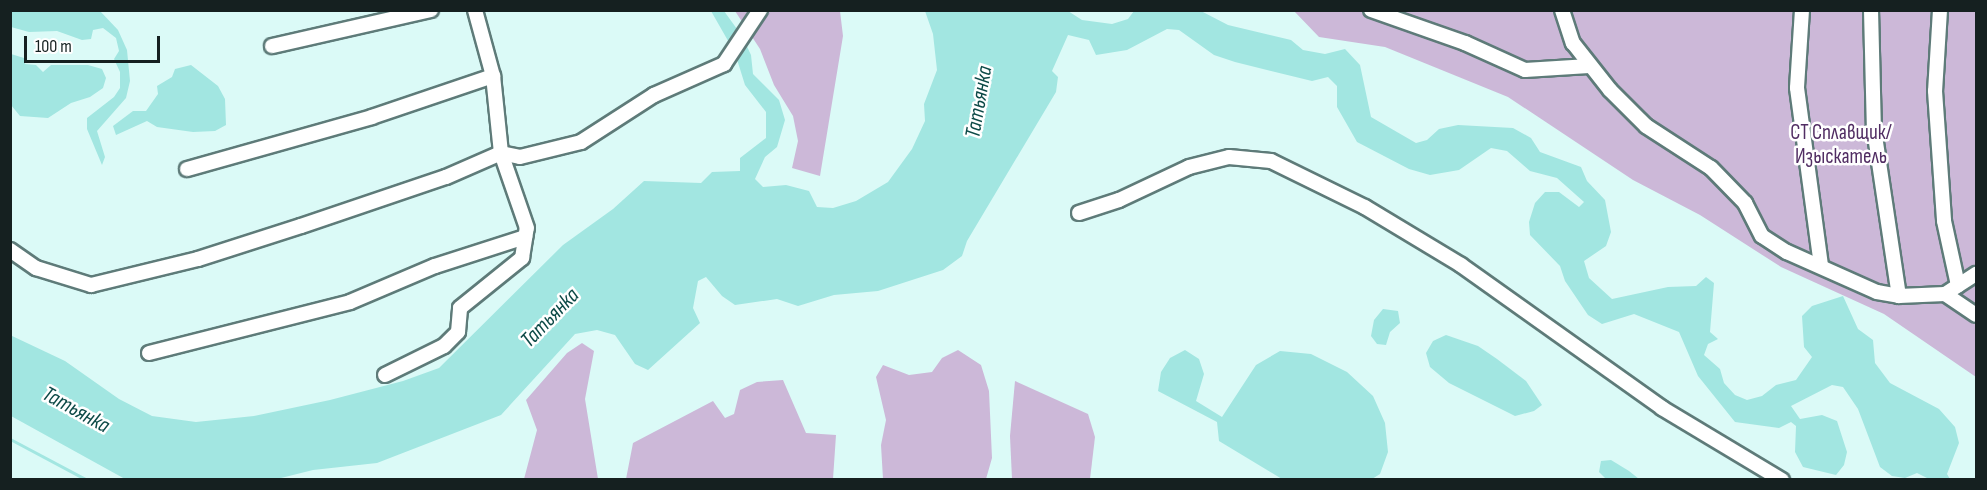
<!DOCTYPE html>
<meta charset="utf-8">
<style>
body{margin:0}
#map{position:relative;width:1987px;height:490px;overflow:hidden;background:#dbfaf7;font-family:"Sofia Sans Condensed",sans-serif}
div>[style]{position:absolute}
[style*='--x']{left:calc(var(--x)*1px);top:calc(var(--y)*1px);width:calc(var(--w)*1px);rotate:calc(var(--a)*1deg)}
.green>*{inset:0;background:#ccb8d8}
.water>*{inset:0;background:#a2e6e1}
.stream>*{height:3px;margin:-1.5px;padding:0 1.5px;transform-origin:1.5px;border-radius:1.5px;background:#a2e6e1}
.roads{filter:drop-shadow(2px 0 #5e7b79) drop-shadow(-2px 0 #5e7b79) drop-shadow(0 2px #5e7b79) drop-shadow(0 -2px #5e7b79)}
.minor>*{height:14px;margin:-7px;padding:0 7px;transform-origin:7px;border-radius:7px;background:#fff}
span{translate:-50% -50%;white-space:nowrap;text-align:center;line-height:1.15;-webkit-text-stroke:5px #fff;paint-order:stroke}
.park-label{font-size:21px;color:#512d63}
.water-label{font-size:22px;color:#0d4a47;font-style:italic}
.frame{position:absolute;inset:0;border:12px solid #152020;pointer-events:none}
.scale{position:absolute;left:24px;top:36px;width:136px;height:27px;box-sizing:border-box;border:3px solid #152020;border-top:0;padding-left:8px;font-size:18px;line-height:21px;white-space:nowrap;color:#152020;-webkit-text-stroke:4px #fff;paint-order:stroke}
</style>
<div id="map">
<div class="green">
<i style="clip-path:polygon(735px 11px,840px 11px,843px 36px,820px 176px,792px 168px,798px 141px,793px 116px,774px 85px,760px 49px)"></i>
<i style="clip-path:polygon(1294px 11px,1976px 11px,1976px 377px,1884px 314px,1781px 267px,1700px 215px,1633px 180px,1508px 97px,1385px 47px,1319px 37px)"></i>
<i style="clip-path:polygon(582px 343px,594px 351px,585px 399px,598px 479px,524px 479px,537px 430px,526px 400px,567px 353px)"></i>
<i style="clip-path:polygon(958px 350px,981px 365px,989px 391px,992px 458px,986px 479px,883px 479px,881px 445px,886px 420px,876px 377px,883px 365px,909px 375px,932px 372px,942px 358px)"></i>
<i style="clip-path:polygon(783px 380px,806px 433px,836px 435px,833px 479px,626px 479px,633px 443px,713px 401px,725px 418px,734px 414px,740px 390px,757px 382px)"></i>
<i style="clip-path:polygon(1015px 381px,1088px 414px,1095px 437px,1090px 479px,1012px 479px,1010px 436px)"></i>
</div>
<div class="water">
<i style="clip-path:polygon(10px 11px,100px 11px,118px 30px,127px 50px,130px 81px,126px 98px,97px 131px,105px 157px,102px 165px,87px 129px,87px 118px,114px 97px,120px 88px,120px 72px,114px 59px,119px 51px,116px 38px,103px 28px,93px 30px,91px 39px,82px 40px,57px 31px,29px 32px,11px 27px)"></i>
<i style="clip-path:polygon(711px 11px,724px 11px,742px 36px,751px 55px,753px 74px,779px 100px,785px 120px,777px 147px,765px 157px,755px 179px,763px 187px,786px 185px,809px 191px,817px 207px,833px 208px,856px 201px,888px 182px,912px 149px,925px 121px,924px 104px,937px 70px,933px 34px,925px 11px,1068px 11px,1082px 20px,1112px 24px,1128px 19px,1134px 11px,1201px 11px,1228px 25px,1291px 40px,1303px 50px,1325px 54px,1345px 49px,1360px 65px,1371px 117px,1416px 143px,1427px 140px,1439px 129px,1458px 125px,1513px 128px,1531px 138px,1540px 152px,1581px 167px,1587px 181px,1605px 200px,1611px 232px,1606px 246px,1584px 261px,1589px 278px,1612px 299px,1668px 287px,1696px 286px,1706px 277px,1714px 283px,1710px 332px,1718px 339px,1708px 344px,1704px 355px,1720px 369px,1724px 383px,1735px 395px,1747px 400px,1762px 396px,1776px 385px,1796px 380px,1812px 357px,1804px 347px,1802px 316px,1812px 306px,1843px 296px,1858px 329px,1873px 340px,1875px 363px,1890px 383px,1939px 409px,1955px 427px,1959px 443px,1947px 474px,1950px 479px,1929px 479px,1917px 473px,1905px 478px,1892px 476px,1880px 467px,1858px 409px,1843px 387px,1832px 385px,1791px 406px,1800px 419px,1822px 415px,1837px 421px,1847px 452px,1844px 465px,1836px 475px,1803px 467px,1795px 452px,1796px 426px,1791px 422px,1779px 428px,1735px 422px,1698px 376px,1679px 332px,1634px 314px,1602px 324px,1588px 315px,1565px 281px,1560px 266px,1530px 235px,1529px 222px,1535px 203px,1545px 192px,1559px 192px,1579px 207px,1584px 202px,1557px 178px,1530px 171px,1507px 151px,1491px 148px,1459px 170px,1430px 175px,1409px 169px,1357px 142px,1337px 107px,1337px 86px,1328px 77px,1312px 81px,1235px 62px,1214px 55px,1179px 30px,1167px 29px,1127px 50px,1096px 55px,1089px 40px,1068px 35px,1052px 71px,1058px 77px,1056px 92px,967px 241px,962px 256px,943px 270px,878px 291px,834px 295px,798px 306px,777px 299px,735px 305px,722px 296px,706px 277px,698px 281px,693px 308px,700px 323px,648px 370px,635px 364px,615px 335px,597px 330px,575px 334px,501px 415px,377px 463px,313px 470px,277px 479px,125px 479px,11px 416px,10px 335px,65px 361px,119px 399px,152px 416px,196px 422px,254px 416px,330px 400px,403px 381px,439px 368px,563px 245px,613px 209px,644px 181px,701px 183px,712px 172px,740px 171px,740px 158px,766px 138px,766px 112px,745px 85px,735px 53px)"></i>
<i style="clip-path:polygon(11px 54px,24px 58px,25px 64px,36px 65px,43px 72px,51px 65px,88px 65px,102px 69px,106px 78px,103px 88px,90px 97px,71px 103px,48px 118px,20px 116px,11px 105px)"></i>
<i style="clip-path:polygon(191px 65px,218px 86px,225px 99px,226px 125px,215px 131px,193px 132px,157px 127px,147px 121px,116px 135px,113px 126px,133px 111px,146px 111px,158px 94px,157px 86px,172px 77px,175px 69px)"></i>
<i style="clip-path:polygon(1383px 309px,1398px 311px,1400px 323px,1390px 332px,1386px 345px,1377px 344px,1371px 336px,1374px 320px)"></i>
<i style="clip-path:polygon(1446px 335px,1478px 346px,1497px 359px,1526px 381px,1542px 405px,1534px 411px,1515px 416px,1449px 383px,1430px 367px,1426px 353px,1433px 341px)"></i>
<i style="clip-path:polygon(1185px 350px,1199px 359px,1204px 374px,1196px 401px,1222px 417px,1256px 365px,1280px 351px,1311px 354px,1347px 372px,1373px 396px,1385px 423px,1388px 452px,1380px 474px,1372px 479px,1282px 479px,1219px 441px,1217px 422px,1158px 391px,1161px 372px,1170px 358px)"></i>
<i style="clip-path:polygon(1611px 460px,1629px 471px,1639px 479px,1606px 479px,1599px 472px,1601px 461px)"></i>
</div>
<div class="stream">
<i style="--x:10;--y:439;--w:87;--a:28"></i>
</div>
<div class="roads">
<div class="minor">
<i style="--x:1371;--y:10;--w:100;--a:19.3"></i>
<i style="--x:1465;--y:43;--w:66;--a:24.2"></i>
<i style="--x:1525;--y:70;--w:64;--a:-3.6"></i>
<i style="--x:1562;--y:10;--w:35;--a:72"></i>
<i style="--x:1573;--y:43;--w:60;--a:51.8"></i>
<i style="--x:1610;--y:90;--w:51;--a:45"></i>
<i style="--x:1646;--y:126;--w:77;--a:32.9"></i>
<i style="--x:1711;--y:168;--w:49;--a:45.8"></i>
<i style="--x:1745;--y:203;--w:37;--a:63"></i>
<i style="--x:1762;--y:236;--w:30;--a:33"></i>
<i style="--x:1787;--y:252;--w:98;--a:24"></i>
<i style="--x:1877;--y:292;--w:22;--a:10"></i>
<i style="--x:1899;--y:296;--w:46;--a:-2.5"></i>
<i style="--x:1945;--y:294;--w:37;--a:-33"></i>
<i style="--x:1802;--y:10;--w:78;--a:93.7"></i>
<i style="--x:1797;--y:88;--w:179;--a:82.3"></i>
<i style="--x:1871;--y:10;--w:119;--a:88.6"></i>
<i style="--x:1874;--y:129;--w:169;--a:81.5"></i>
<i style="--x:1940;--y:10;--w:81;--a:93.5"></i>
<i style="--x:1935;--y:91;--w:130;--a:86"></i>
<i style="--x:1944;--y:221;--w:66;--a:77.7"></i>
<i style="--x:272;--y:46;--w:163;--a:-12.8"></i>
<i style="--x:187;--y:169;--w:192;--a:-15.7"></i>
<i style="--x:372;--y:117;--w:128;--a:-18.7"></i>
<i style="--x:1079;--y:213;--w:42;--a:-18"></i>
<i style="--x:1119;--y:200;--w:77;--a:-25.2"></i>
<i style="--x:1189;--y:167;--w:41;--a:-14"></i>
<i style="--x:1229;--y:157;--w:42;--a:5.4"></i>
<i style="--x:1271;--y:161;--w:105;--a:26.1"></i>
<i style="--x:1365;--y:207;--w:112;--a:31.1"></i>
<i style="--x:1461;--y:265;--w:247;--a:35.4"></i>
<i style="--x:1662;--y:408;--w:140;--a:31"></i>
<i style="--x:10;--y:250;--w:32;--a:35"></i>
<i style="--x:36;--y:268;--w:58;--a:17.2"></i>
<i style="--x:91;--y:285;--w:110;--a:-13.7"></i>
<i style="--x:198;--y:259;--w:108;--a:-17.8"></i>
<i style="--x:301;--y:226;--w:153;--a:-18.7"></i>
<i style="--x:446;--y:177;--w:60;--a:-23.6"></i>
<i style="--x:501;--y:153;--w:19;--a:12"></i>
<i style="--x:520;--y:157;--w:63;--a:-13.8"></i>
<i style="--x:581;--y:142;--w:87;--a:-32.8"></i>
<i style="--x:654;--y:95;--w:77;--a:-23.9"></i>
<i style="--x:724;--y:64;--w:65;--a:-56.3"></i>
<i style="--x:1945;--y:294;--w:37;--a:34"></i>
<i style="--x:149;--y:353;--w:207;--a:-14.2"></i>
<i style="--x:350;--y:302;--w:92;--a:-23"></i>
<i style="--x:435;--y:266;--w:95;--a:-17.9"></i>
<i style="--x:385;--y:375;--w:66;--a:-26.2"></i>
<i style="--x:444;--y:346;--w:20;--a:-45"></i>
<i style="--x:458;--y:332;--w:24;--a:-85"></i>
<i style="--x:460;--y:308;--w:80;--a:-38.9"></i>
<i style="--x:522;--y:258;--w:30;--a:-81"></i>
<i style="--x:527;--y:228;--w:79;--a:-109.1"></i>
<i style="--x:501;--y:153;--w:77;--a:-95.9"></i>
<i style="--x:493;--y:76;--w:68;--a:-105.3"></i>
</div>
</div>
<div class="park-label">
<span style="left:1841px;top:145px">СТ Сплавщик/<br>Изыскатель</span>
</div>
<div class="water-label">
<span style="left:979px;top:102px;rotate:-80deg">Татьянка</span>
<span style="left:550px;top:318px;rotate:-46deg">Татьянка</span>
<span style="left:76px;top:410px;rotate:29deg">Татьянка</span>
</div>
<div class="frame"></div>
<div class="scale">100 m</div>
</div>
